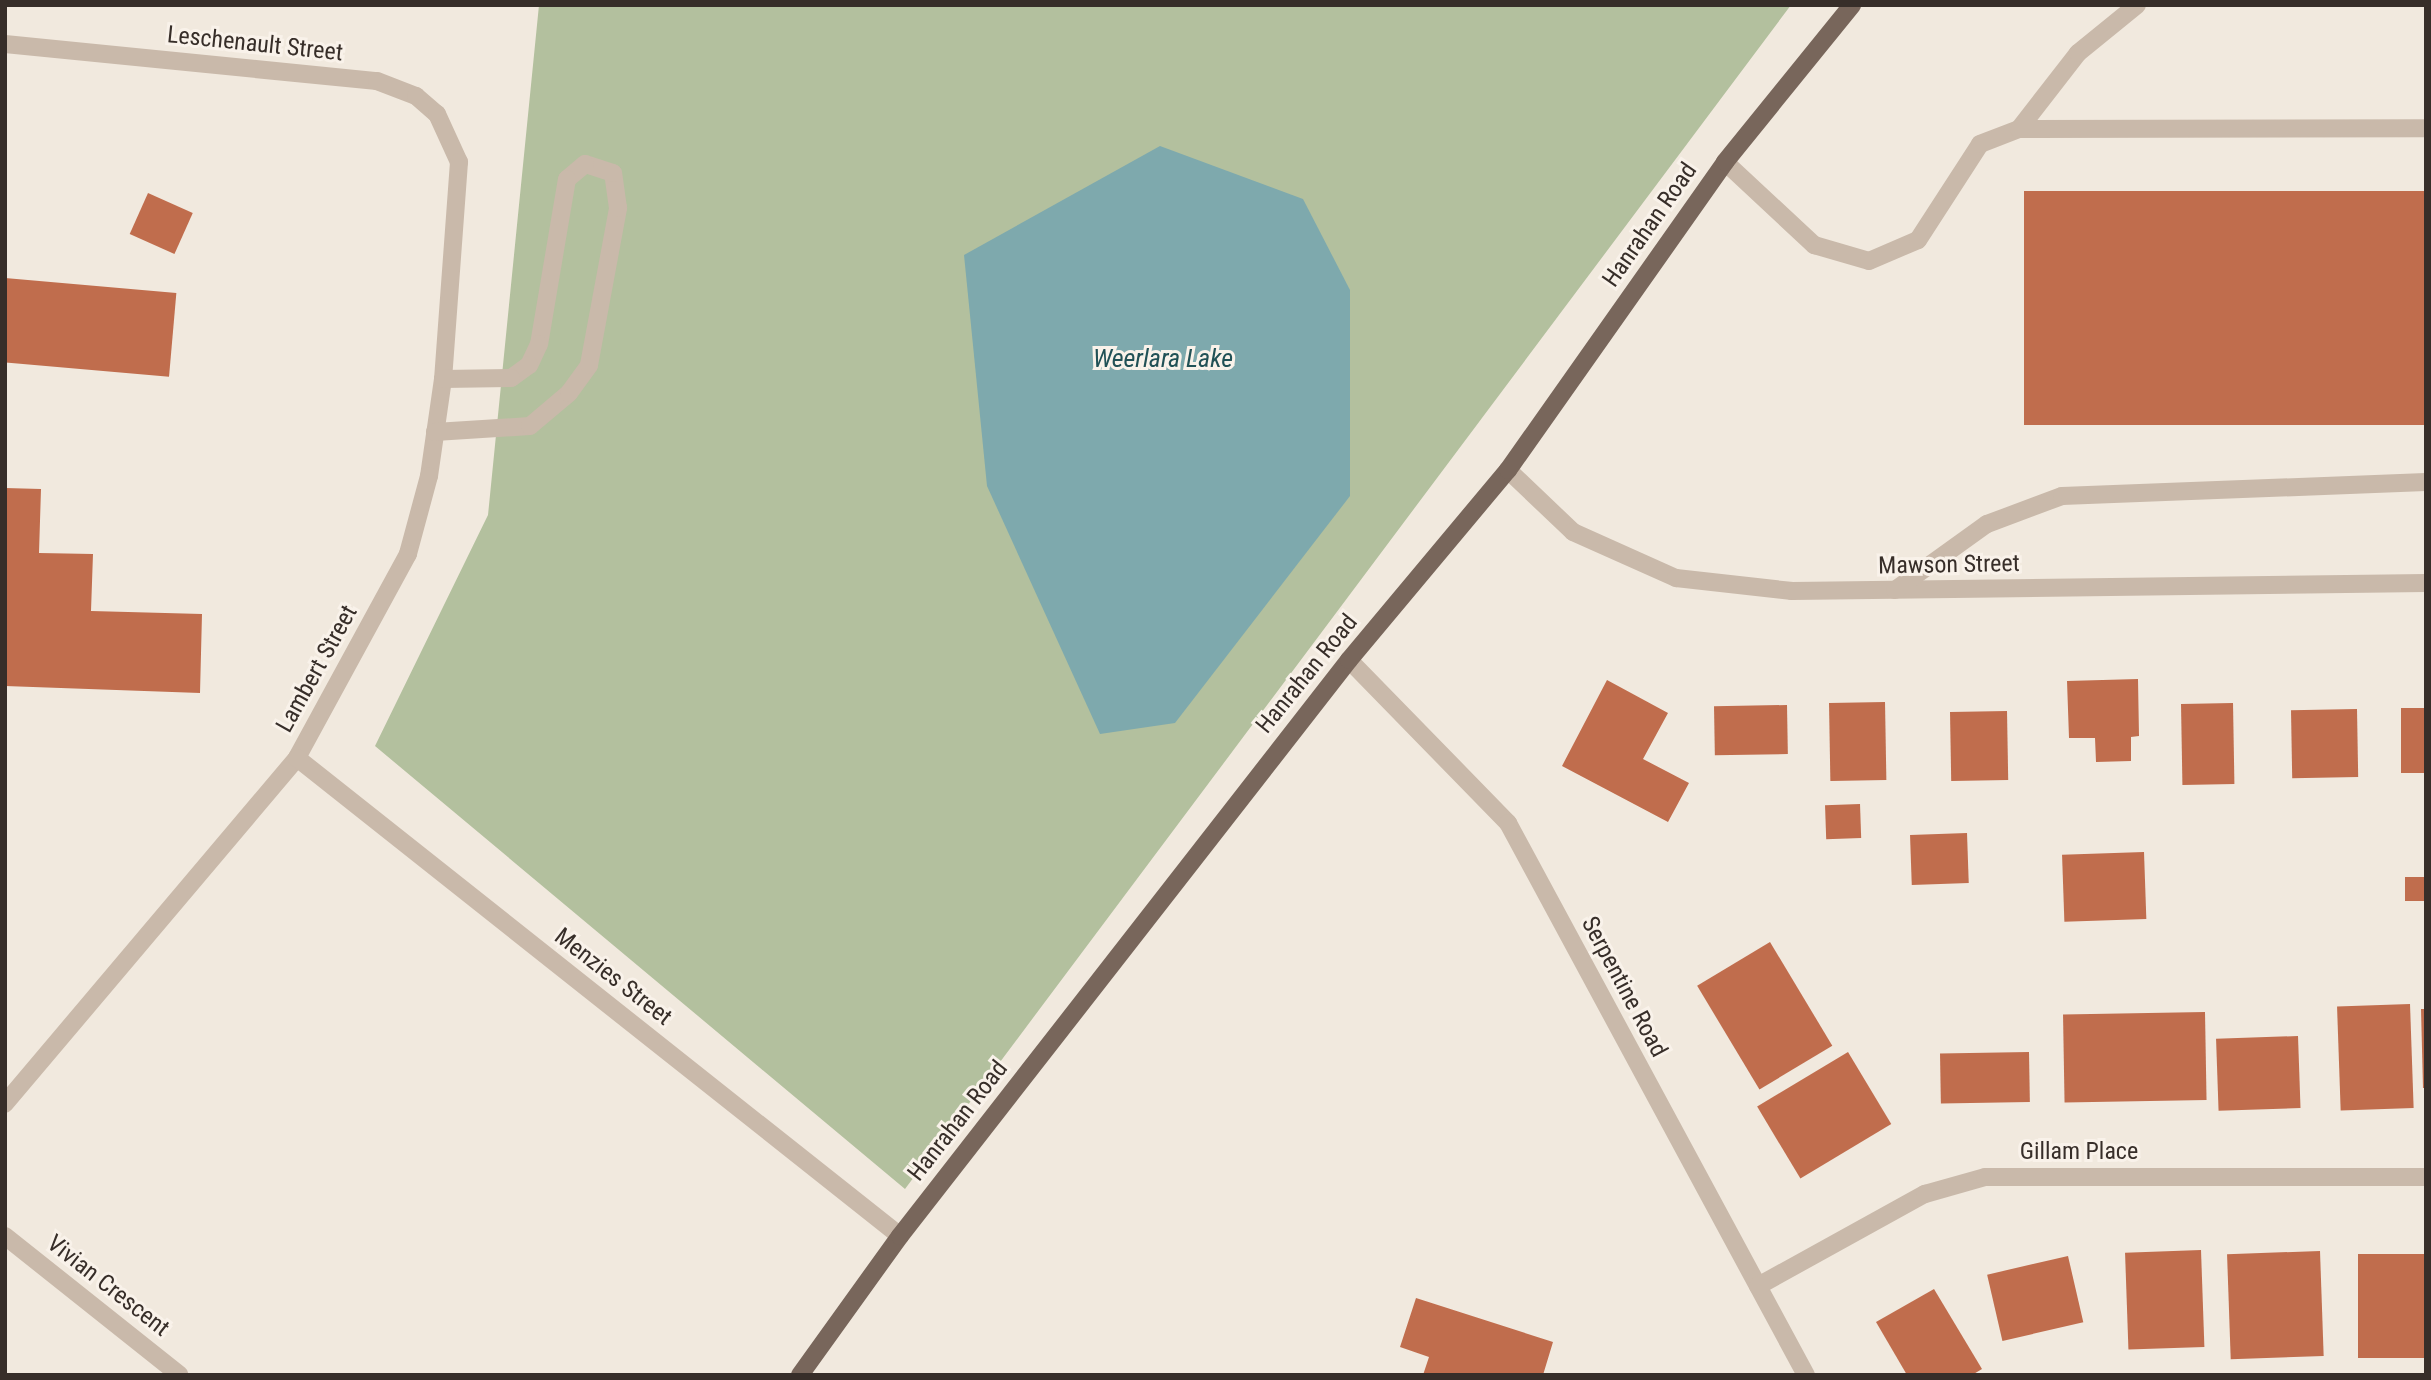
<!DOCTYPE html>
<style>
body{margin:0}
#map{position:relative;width:2431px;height:1380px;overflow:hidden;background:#f1e9de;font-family:"Roboto Condensed",sans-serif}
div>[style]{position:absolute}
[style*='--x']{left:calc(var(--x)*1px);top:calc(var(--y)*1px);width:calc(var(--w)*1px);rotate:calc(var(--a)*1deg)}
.green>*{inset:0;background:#b3c09e}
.water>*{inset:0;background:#7ea9ad}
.building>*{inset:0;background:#c06d4d;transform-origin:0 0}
.minor>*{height:18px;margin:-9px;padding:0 9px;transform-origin:9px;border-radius:9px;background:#c9b9aa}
.major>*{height:18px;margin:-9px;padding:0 9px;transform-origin:9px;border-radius:9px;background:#78665b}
span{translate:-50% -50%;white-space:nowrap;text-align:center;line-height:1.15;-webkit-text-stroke:6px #f9f2ea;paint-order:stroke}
.street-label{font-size:24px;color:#372e29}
.water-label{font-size:26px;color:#215156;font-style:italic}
.frame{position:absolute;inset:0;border:7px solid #372e29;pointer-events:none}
</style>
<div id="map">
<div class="green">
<i style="clip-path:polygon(539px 5px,1791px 5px,905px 1189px,375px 746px,488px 515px)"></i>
</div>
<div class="water">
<i style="clip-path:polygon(1160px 146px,1303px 199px,1350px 290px,1350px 496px,1175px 723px,1100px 734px,987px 486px,964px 255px)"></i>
</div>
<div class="building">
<i style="left:2426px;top:191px;width:234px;height:402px;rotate:90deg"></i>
<i style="left:148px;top:193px;width:49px;height:45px;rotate:24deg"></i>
<i style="left:5px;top:278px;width:172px;height:84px;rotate:5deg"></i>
<i style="clip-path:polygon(5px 488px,41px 489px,39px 553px,93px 554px,91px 611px,202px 614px,200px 693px,5px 686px)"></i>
<i style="clip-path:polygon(2138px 679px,2139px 736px,2131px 737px,2131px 761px,2096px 762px,2095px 738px,2069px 738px,2067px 681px)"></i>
<i style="clip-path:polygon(1607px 680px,1668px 713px,1643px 759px,1689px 783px,1668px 822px,1562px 766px)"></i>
<i style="left:1885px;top:702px;width:78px;height:56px;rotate:89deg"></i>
<i style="left:2233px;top:703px;width:81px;height:52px;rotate:89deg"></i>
<i style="left:1787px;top:705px;width:49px;height:73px;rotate:89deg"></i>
<i style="left:2426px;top:708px;width:65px;height:25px;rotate:90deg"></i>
<i style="left:2357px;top:709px;width:68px;height:66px;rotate:89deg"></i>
<i style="left:2007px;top:711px;width:69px;height:57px;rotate:89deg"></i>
<i style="left:1860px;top:804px;width:34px;height:35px;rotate:88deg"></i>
<i style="left:1967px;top:833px;width:50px;height:57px;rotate:88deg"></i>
<i style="left:2144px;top:852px;width:67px;height:82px;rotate:88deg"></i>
<i style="left:2426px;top:877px;width:24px;height:21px;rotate:90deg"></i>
<i style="left:1770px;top:942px;width:121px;height:85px;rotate:59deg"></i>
<i style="left:2410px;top:1004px;width:104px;height:73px;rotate:88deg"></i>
<i style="clip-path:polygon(2421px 1009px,2426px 1009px,2426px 1088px,2423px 1088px)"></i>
<i style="left:2205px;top:1012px;width:88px;height:142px;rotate:89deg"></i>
<i style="left:2298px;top:1036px;width:72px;height:82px;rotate:88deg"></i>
<i style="left:1848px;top:1052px;width:84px;height:106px;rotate:59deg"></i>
<i style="left:2029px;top:1052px;width:50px;height:89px;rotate:89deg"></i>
<i style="left:2201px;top:1250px;width:97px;height:76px;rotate:88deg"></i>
<i style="left:2320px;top:1251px;width:105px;height:93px;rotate:88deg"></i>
<i style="left:2426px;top:1254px;width:104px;height:68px;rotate:90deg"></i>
<i style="left:2068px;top:1256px;width:68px;height:83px;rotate:77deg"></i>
<i style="clip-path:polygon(1934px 1289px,1982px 1369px,1972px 1375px,1907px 1375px,1876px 1322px)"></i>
<i style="clip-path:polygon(1416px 1298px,1553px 1342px,1543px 1375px,1423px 1375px,1429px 1357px,1400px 1347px)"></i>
</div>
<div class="minor">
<i style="--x:5;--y:44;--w:374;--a:5.7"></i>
<i style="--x:377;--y:81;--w:42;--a:21"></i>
<i style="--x:416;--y:96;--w:28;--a:41"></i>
<i style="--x:437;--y:114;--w:53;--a:65.4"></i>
<i style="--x:459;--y:162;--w:218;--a:94.2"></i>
<i style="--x:443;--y:379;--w:98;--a:98.2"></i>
<i style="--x:429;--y:476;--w:81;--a:105.1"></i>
<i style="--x:408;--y:554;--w:232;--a:118.6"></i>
<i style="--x:297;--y:758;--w:453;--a:130.2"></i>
<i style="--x:2019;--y:129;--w:96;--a:-52.2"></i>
<i style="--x:2078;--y:53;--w:76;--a:-39.1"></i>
<i style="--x:1725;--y:162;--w:122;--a:43"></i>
<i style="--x:1814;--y:245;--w:57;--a:16.2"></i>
<i style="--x:1869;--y:261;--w:53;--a:-23.2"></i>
<i style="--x:1918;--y:240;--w:114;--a:-57.1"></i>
<i style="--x:1980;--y:144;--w:42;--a:-21"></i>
<i style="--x:2019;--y:129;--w:407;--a:-0.1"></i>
<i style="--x:435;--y:432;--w:95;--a:-3.6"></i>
<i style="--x:530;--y:426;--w:51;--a:-40.2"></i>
<i style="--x:569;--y:393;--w:34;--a:-54"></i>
<i style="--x:589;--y:365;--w:160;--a:-79.5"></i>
<i style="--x:618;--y:208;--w:35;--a:-98"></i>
<i style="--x:613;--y:173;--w:29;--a:-162"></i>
<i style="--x:585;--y:164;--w:23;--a:140"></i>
<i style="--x:567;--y:179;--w:167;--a:99.6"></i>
<i style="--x:539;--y:344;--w:23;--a:115"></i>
<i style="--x:529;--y:365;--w:22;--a:144"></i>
<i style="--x:511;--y:378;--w:68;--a:179.2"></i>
<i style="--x:1508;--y:470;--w:90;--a:43.6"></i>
<i style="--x:1573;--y:532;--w:113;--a:24.1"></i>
<i style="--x:1676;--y:578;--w:117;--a:6.4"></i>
<i style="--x:1792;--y:591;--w:634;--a:-0.72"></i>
<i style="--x:1895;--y:590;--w:113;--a:-35.7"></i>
<i style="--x:1987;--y:524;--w:80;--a:-20.5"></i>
<i style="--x:2062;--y:496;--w:364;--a:-2.2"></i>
<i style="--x:1349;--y:660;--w:228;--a:45.7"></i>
<i style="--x:1508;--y:823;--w:627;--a:61.64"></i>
<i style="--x:297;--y:758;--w:769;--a:38.4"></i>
<i style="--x:5;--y:1236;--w:223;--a:38.5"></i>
<i style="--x:1758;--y:1286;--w:191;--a:-28.9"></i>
<i style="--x:1925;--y:1194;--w:62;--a:-15.8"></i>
<i style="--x:1985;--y:1177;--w:441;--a:0"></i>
</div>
<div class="major">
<i style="--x:800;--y:1375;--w:171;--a:-54.3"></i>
<i style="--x:900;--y:1236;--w:730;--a:-52.06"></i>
<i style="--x:1349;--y:660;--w:248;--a:-50.1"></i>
<i style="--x:1508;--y:470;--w:377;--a:-54.8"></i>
<i style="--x:1725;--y:162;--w:202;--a:-51"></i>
</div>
<div class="street-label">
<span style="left:255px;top:44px;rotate:6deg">Leschenault Street</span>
<span style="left:1650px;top:225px;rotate:-55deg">Hanrahan Road</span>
<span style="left:1949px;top:565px;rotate:-1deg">Mawson Street</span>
<span style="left:317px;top:669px;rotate:-61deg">Lambert Street</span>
<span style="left:1307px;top:674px;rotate:-51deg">Hanrahan Road</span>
<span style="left:613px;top:977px;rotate:38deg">Menzies Street</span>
<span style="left:1624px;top:987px;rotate:62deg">Serpentine Road</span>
<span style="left:958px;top:1121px;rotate:-52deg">Hanrahan Road</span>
<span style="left:2079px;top:1152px">Gillam Place</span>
<span style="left:108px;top:1286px;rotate:38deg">Vivian Crescent</span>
</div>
<div class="water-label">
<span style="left:1163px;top:359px">Weerlara Lake</span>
</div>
<div class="frame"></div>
</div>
